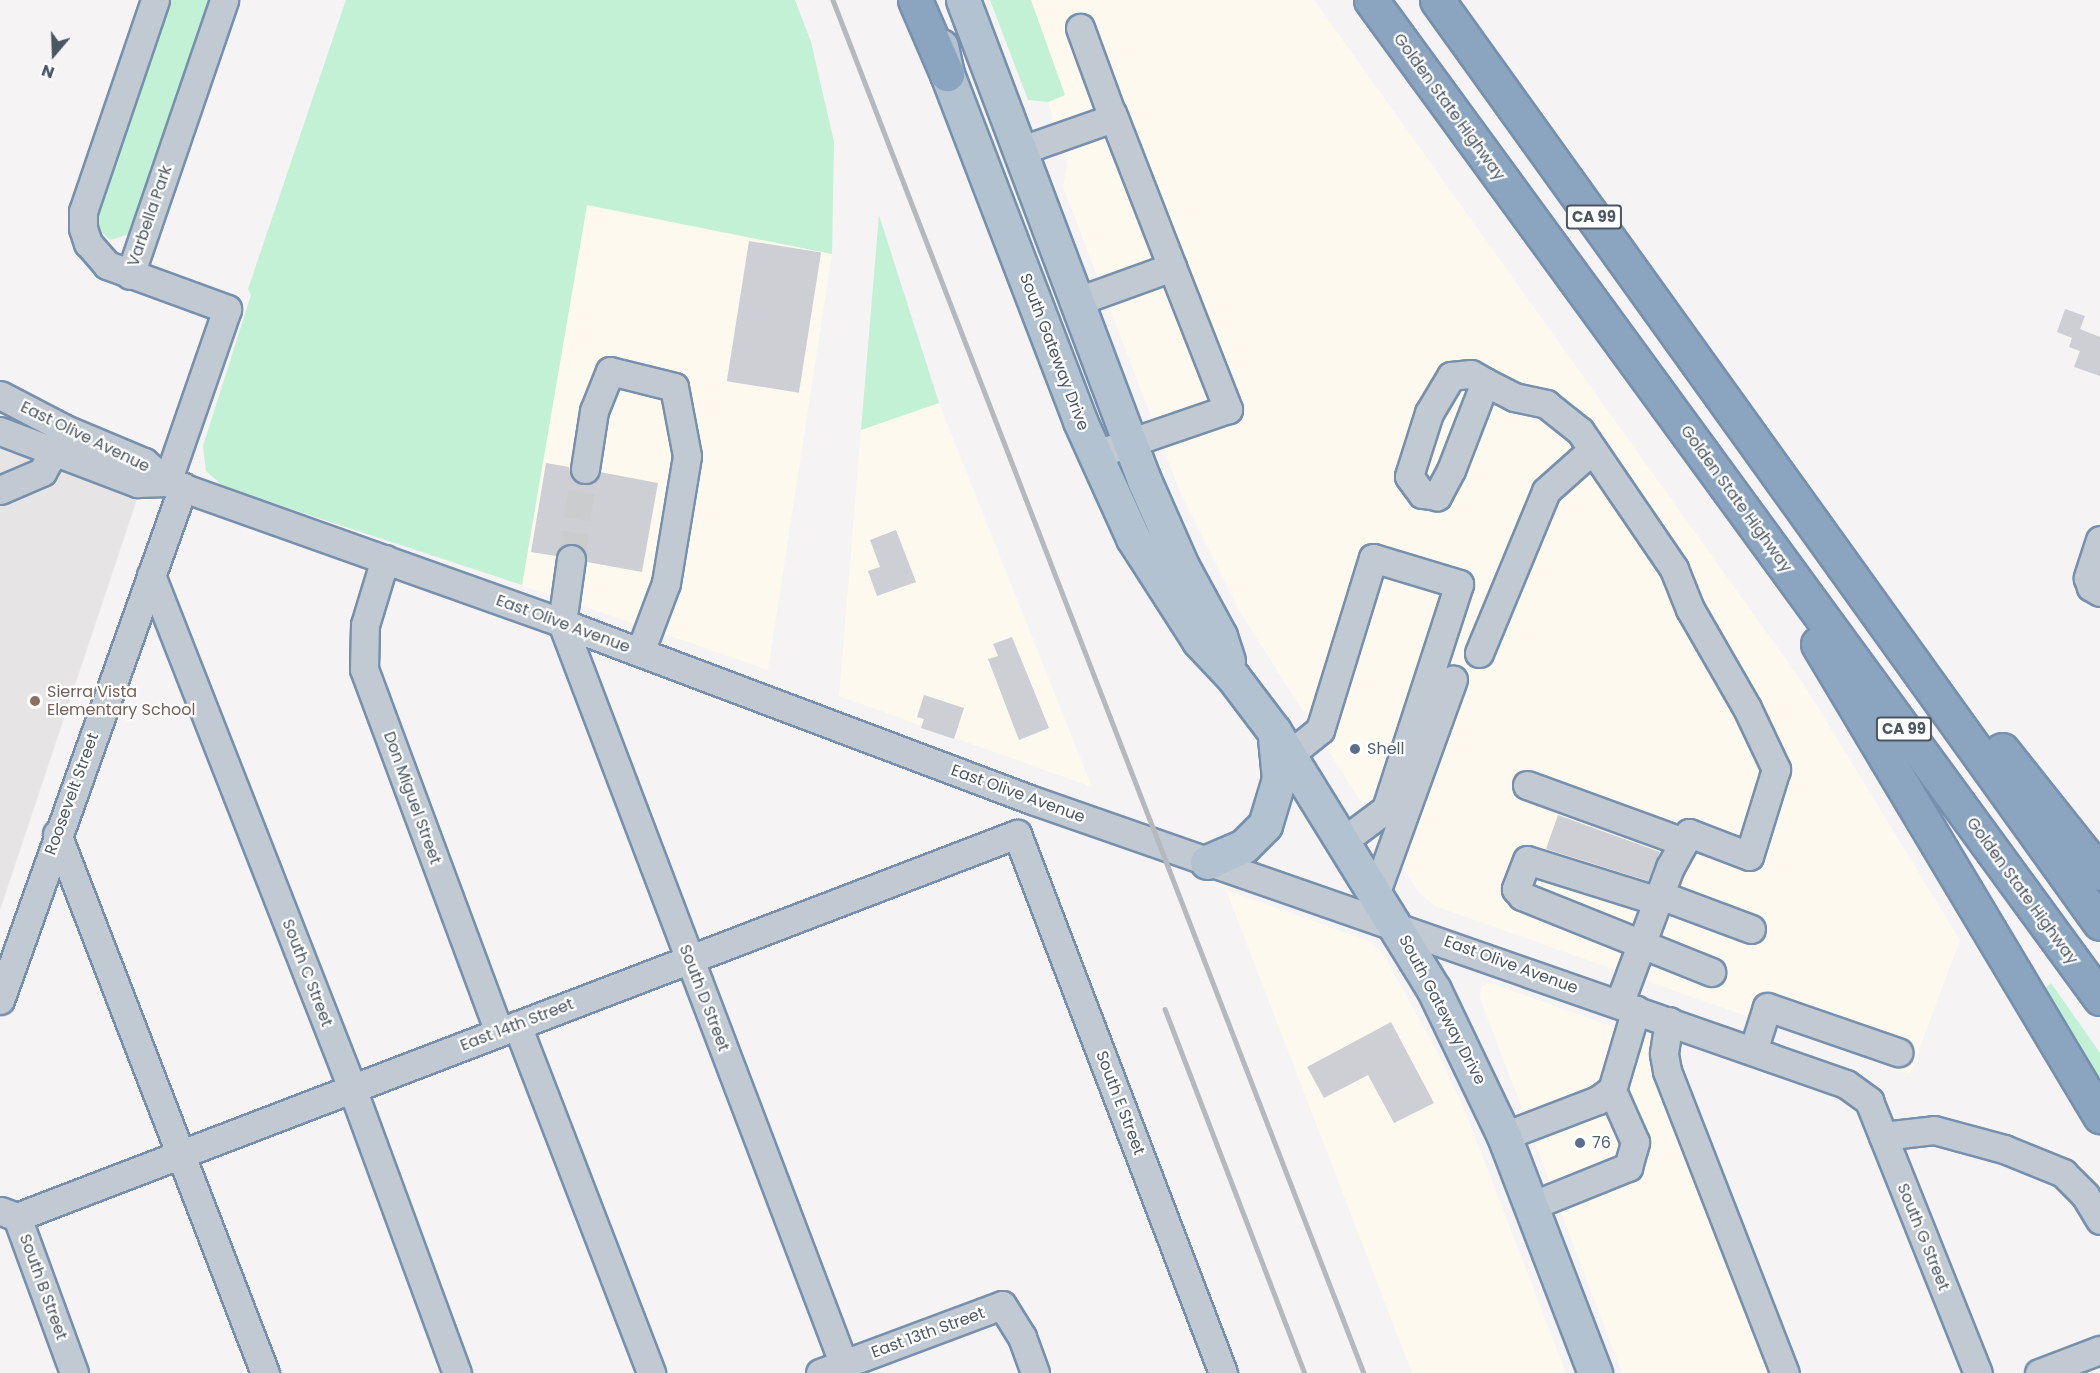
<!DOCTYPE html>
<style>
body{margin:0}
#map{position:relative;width:2100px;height:1373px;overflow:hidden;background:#f5f3f3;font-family:Poppins,sans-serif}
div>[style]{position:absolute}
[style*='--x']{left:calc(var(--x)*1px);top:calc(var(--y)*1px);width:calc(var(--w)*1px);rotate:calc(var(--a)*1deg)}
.commercial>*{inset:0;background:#fdf9ef}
.education>*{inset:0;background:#e6e4e5}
.green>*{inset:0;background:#c3f1d5}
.building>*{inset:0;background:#cdcfd5;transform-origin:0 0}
.minor-tunnel>*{height:27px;margin-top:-13.5px;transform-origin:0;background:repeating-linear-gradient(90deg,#caccce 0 27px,transparent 0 41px)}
.roads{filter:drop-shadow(2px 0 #7690ad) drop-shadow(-2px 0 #7690ad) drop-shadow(0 2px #7690ad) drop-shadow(0 -2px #7690ad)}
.minor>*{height:27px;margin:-13.5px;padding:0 13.5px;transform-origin:13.5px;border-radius:13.5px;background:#c1cad2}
.major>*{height:33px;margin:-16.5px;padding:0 16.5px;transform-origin:16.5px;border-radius:16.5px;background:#b3c2d1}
.highway>*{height:33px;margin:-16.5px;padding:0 16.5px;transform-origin:16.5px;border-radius:16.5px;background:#8ba5c1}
.rail>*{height:4.5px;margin:-2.25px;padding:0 2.25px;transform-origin:2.25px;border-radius:2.25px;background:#b5b8bd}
.dots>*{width:16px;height:16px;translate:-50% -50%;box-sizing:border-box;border:3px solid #fff;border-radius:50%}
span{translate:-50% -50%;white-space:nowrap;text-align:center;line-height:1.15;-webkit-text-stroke:4.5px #fff;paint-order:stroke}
.shield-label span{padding:2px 4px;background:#fff;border:2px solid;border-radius:4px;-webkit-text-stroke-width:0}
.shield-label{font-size:15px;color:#4a5661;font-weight:700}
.street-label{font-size:16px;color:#4a5661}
.education-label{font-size:16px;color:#785e54}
.left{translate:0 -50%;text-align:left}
.service-label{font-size:16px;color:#4e5e75}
.north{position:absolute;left:24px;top:24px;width:60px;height:60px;-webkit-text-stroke:4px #fff;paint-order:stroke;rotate:199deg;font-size:16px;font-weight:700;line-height:24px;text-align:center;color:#4a5661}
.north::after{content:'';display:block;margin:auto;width:21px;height:27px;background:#4a5661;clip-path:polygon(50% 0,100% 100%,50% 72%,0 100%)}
</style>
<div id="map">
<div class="commercial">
<i style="clip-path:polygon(1031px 0,1314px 0,1805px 686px,1960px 940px,1910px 1074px,1435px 906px,1418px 891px,1241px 614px,1180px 492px,1063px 187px,1067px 165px,1048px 102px,1064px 96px)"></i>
<i style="clip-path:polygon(587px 205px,832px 254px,768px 670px,522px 585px)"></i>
<i style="clip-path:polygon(939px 403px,1092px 787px,839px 696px,861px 430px)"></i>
<i style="clip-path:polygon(1226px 890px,1367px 940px,1382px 952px,1438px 1053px,1465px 1111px,1566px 1373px,1412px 1373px)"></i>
<i style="clip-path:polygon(1491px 983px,1658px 1043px,1777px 1373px,1622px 1373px,1480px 998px,1481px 986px)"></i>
</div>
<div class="education">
<i style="clip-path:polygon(0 443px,139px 493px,0 910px)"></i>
</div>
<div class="green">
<i style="clip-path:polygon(166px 0,215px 0,133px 233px,110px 240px,94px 225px,95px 210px)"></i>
<i style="clip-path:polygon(346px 0,795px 0,811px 42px,834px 142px,832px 254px,587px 205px,522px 585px,224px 487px,206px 471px,203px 446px,251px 295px,248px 289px)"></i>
<i style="clip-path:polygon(990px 0,1031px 0,1065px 95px,1048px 102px,1028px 100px)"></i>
<i style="clip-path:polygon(879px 215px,939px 403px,861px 430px)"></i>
<i style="clip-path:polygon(2051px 983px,2100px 1053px,2100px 1091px,2041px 992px)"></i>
</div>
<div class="building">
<i style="left:749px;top:241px;width:73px;height:142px;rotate:9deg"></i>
<i style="clip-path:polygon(2065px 309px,2085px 316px,2080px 329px,2100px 337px,2100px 376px,2074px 367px,2080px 351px,2069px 347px,2072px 338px,2057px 332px)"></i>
<i style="clip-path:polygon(546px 463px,569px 467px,571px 475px,582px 484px,591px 483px,600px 472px,658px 483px,642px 572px,587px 562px,585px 553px,574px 544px,565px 545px,556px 556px,531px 552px)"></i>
<i style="clip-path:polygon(896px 530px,916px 582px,877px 596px,868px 571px,880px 567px,870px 540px)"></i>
<i style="clip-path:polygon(1012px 637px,1049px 728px,1019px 740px,988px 659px,998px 656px,993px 644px)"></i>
<i style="clip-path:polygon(924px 695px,964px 708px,954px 739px,921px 728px,924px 719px,917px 717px)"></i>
<i style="clip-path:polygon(1558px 815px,1660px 852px,1648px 881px,1546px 849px)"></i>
<i style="clip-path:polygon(1391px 1022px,1434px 1103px,1394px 1123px,1368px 1075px,1324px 1098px,1307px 1067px)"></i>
</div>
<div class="minor-tunnel">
<i style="--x:571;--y:559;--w:91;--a:-81.2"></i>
</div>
<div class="roads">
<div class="minor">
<i style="--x:155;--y:0;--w:223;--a:108.8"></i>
<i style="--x:83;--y:211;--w:17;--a:90"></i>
<i style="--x:83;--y:228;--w:16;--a:72"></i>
<i style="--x:88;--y:243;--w:29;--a:49"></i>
<i style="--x:107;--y:265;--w:128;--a:20.1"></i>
<i style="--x:227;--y:309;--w:183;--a:109.1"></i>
<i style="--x:1112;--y:113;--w:165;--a:68.7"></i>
<i style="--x:1022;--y:150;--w:96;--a:-19.4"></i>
<i style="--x:1113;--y:118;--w:96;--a:-110.1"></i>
<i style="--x:130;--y:275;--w:291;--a:-71.1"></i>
<i style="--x:1078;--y:301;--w:100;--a:-19.9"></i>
<i style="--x:1172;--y:267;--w:153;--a:68.5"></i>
<i style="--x:1228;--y:409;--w:142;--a:161.1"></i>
<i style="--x:1485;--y:382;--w:94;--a:111.1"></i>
<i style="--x:1451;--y:470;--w:30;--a:118"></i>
<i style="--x:1437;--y:496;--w:15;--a:-172"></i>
<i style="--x:1422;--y:494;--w:22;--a:-126"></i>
<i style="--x:1409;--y:476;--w:66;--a:-72.4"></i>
<i style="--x:1429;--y:413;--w:43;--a:-59.3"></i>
<i style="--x:1451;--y:376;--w:20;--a:-6"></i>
<i style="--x:1471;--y:374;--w:16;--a:30"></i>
<i style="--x:1485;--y:382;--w:33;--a:27"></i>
<i style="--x:1514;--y:397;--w:33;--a:12"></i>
<i style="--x:1546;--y:404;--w:43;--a:38.5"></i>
<i style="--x:1580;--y:431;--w:167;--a:55.7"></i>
<i style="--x:1674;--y:569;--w:43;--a:68.2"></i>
<i style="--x:1690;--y:609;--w:114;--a:60.1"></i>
<i style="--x:1747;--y:708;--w:68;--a:64.6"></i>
<i style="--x:1776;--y:769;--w:91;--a:107.2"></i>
<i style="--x:1749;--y:856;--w:64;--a:-159"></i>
<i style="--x:1689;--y:833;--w:39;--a:119"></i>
<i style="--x:1670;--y:867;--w:146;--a:110.4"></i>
<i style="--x:0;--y:395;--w:73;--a:27.6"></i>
<i style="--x:65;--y:429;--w:86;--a:22.7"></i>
<i style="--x:144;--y:462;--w:30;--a:41"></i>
<i style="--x:167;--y:482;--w:419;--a:19.6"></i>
<i style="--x:562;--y:623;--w:502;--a:20.64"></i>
<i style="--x:1032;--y:800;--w:862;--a:19.23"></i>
<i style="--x:1846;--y:1084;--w:29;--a:36"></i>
<i style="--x:1869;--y:1101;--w:293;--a:68.2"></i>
<i style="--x:0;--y:431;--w:147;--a:20.8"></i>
<i style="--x:137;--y:483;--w:30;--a:-2"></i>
<i style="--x:585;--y:469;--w:59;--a:-81.2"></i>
<i style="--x:594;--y:411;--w:43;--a:-68.2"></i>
<i style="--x:610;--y:371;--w:66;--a:14"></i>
<i style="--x:674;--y:387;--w:70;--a:79.3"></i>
<i style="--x:687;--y:456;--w:129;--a:99.4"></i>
<i style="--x:666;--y:583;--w:74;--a:110.6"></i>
<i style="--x:0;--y:490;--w:46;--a:-23.2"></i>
<i style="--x:42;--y:472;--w:39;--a:-60"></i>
<i style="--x:2100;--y:540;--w:40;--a:108"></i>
<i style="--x:2088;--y:578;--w:9;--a:72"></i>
<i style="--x:2091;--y:587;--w:10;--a:29"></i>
<i style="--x:385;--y:559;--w:69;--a:106.9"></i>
<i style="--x:365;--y:625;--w:44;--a:91.3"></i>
<i style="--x:364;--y:669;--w:387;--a:69.6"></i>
<i style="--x:571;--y:559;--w:65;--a:98"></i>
<i style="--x:562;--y:623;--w:802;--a:69.19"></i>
<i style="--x:151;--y:575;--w:551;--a:68.6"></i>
<i style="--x:352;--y:1088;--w:304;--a:69.8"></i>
<i style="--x:1479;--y:653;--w:175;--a:-67.5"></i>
<i style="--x:1546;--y:491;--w:62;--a:-41.7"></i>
<i style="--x:1289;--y:755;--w:40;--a:-39"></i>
<i style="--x:1320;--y:730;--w:180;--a:-72.9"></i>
<i style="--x:1373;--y:558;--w:90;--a:16.8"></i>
<i style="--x:1459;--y:584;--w:237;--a:108"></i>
<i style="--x:1386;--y:809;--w:54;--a:143.3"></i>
<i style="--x:1527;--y:785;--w:167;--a:20"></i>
<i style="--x:57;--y:834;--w:578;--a:68.9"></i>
<i style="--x:1017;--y:834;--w:577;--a:69.08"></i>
<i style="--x:1376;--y:892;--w:226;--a:-70.1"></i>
<i style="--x:1660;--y:895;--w:97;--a:20.5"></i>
<i style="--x:1658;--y:901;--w:137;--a:-162.6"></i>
<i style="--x:1527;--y:860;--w:31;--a:111"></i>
<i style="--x:1516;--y:889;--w:9;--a:49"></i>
<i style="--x:1522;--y:896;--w:204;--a:21.9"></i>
<i style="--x:0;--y:1000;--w:545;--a:-70.37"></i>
<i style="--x:1669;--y:1021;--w:33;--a:99"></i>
<i style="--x:1664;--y:1054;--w:17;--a:80"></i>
<i style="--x:1667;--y:1071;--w:324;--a:68.7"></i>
<i style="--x:517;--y:1025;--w:373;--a:68.9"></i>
<i style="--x:1753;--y:1051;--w:46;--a:-72.3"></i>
<i style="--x:1767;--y:1007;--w:139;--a:19"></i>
<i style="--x:1504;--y:1136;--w:101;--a:-21"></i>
<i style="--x:1598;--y:1100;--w:17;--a:-36"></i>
<i style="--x:1612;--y:1090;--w:84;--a:-73.5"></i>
<i style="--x:1883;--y:1136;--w:51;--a:-6.7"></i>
<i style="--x:1934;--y:1130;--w:73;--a:15.2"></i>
<i style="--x:2004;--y:1149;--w:64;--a:22.1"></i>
<i style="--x:2063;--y:1173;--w:31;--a:45"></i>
<i style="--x:2085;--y:1195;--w:29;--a:59"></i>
<i style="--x:1531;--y:1206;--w:105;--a:-21.9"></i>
<i style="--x:1628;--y:1167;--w:26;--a:-74"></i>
<i style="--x:1635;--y:1142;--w:57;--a:-113.9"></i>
<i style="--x:1;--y:1211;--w:17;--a:21"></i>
<i style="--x:17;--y:1217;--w:166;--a:69.9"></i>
<i style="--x:17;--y:1217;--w:1071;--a:-20.96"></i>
<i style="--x:820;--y:1373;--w:194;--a:-20.5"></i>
<i style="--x:1002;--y:1305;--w:38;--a:58"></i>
<i style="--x:1022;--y:1337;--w:38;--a:70"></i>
<i style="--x:2039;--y:1373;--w:65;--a:-20.7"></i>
</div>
<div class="major">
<i style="--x:963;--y:0;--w:513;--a:69.34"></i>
<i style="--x:1144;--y:480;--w:94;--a:66.2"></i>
<i style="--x:1182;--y:566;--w:80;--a:61.5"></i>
<i style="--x:1220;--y:636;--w:26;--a:72"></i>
<i style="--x:941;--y:46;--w:29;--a:78"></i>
<i style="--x:947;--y:74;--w:372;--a:69"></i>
<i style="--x:1080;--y:421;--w:128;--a:65.6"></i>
<i style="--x:1133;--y:538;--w:122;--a:57.3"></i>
<i style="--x:1199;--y:641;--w:50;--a:46.6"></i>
<i style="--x:1233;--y:677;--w:68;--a:52.8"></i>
<i style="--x:1274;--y:731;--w:304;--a:58.3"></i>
<i style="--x:1434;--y:990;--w:162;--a:64.4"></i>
<i style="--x:1504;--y:1136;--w:254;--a:69"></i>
<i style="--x:1207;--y:862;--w:40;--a:-23.4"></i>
<i style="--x:1244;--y:846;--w:30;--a:-45"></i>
<i style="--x:1265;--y:825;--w:48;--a:-73.1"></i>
<i style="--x:1279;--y:779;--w:41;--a:-95.6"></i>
</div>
<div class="highway">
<i style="--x:915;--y:0;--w:81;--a:66.6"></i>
<i style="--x:1371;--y:0;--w:1236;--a:53.85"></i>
<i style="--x:1437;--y:0;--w:1136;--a:54.31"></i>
<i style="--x:1818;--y:644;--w:550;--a:59.14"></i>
<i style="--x:2002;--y:750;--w:157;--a:51.5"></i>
</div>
</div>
<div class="rail">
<i style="--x:833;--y:0;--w:1472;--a:68.86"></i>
<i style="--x:1165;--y:1009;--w:390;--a:69"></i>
</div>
<div class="dots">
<i style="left:35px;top:701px;background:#8d6e63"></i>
<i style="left:1355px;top:749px;background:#5c6f8a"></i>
<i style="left:1580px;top:1143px;background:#5c6f8a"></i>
</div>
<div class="shield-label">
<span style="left:1594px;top:217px">CA 99</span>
<span style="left:1904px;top:729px">CA 99</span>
</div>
<div class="street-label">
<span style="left:1449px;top:107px;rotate:54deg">Golden State Highway</span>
<span style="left:150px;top:216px;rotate:-71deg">Varbella Park</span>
<span style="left:1054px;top:352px;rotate:69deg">South Gateway Drive</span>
<span style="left:85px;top:437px;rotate:26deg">East Olive Avenue</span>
<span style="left:1736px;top:499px;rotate:54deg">Golden State Highway</span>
<span style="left:563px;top:624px;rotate:20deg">East Olive Avenue</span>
<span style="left:72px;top:794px;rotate:-70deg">Roosevelt Street</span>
<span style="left:1018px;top:794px;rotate:20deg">East Olive Avenue</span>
<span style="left:412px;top:798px;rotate:70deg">Don Miguel Street</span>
<span style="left:2022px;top:891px;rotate:54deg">Golden State Highway</span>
<span style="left:1511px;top:965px;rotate:20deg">East Olive Avenue</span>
<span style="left:307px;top:973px;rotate:69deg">South C Street</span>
<span style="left:704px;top:998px;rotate:69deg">South D Street</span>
<span style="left:1442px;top:1010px;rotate:62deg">South Gateway Drive</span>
<span style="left:517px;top:1025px;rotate:-21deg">East 14th Street</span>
<span style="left:1120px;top:1103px;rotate:69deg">South E Street</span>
<span style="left:1923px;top:1237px;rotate:68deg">South G Street</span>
<span style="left:43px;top:1287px;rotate:70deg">South B Street</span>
<span style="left:928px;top:1333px;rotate:-20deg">East 13th Street</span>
</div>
<div class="education-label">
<span class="left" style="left:47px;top:701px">Sierra Vista<br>Elementary School</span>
</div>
<div class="service-label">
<span class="left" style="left:1367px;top:749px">Shell</span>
<span class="left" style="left:1592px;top:1143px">76</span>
</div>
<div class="north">N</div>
</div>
